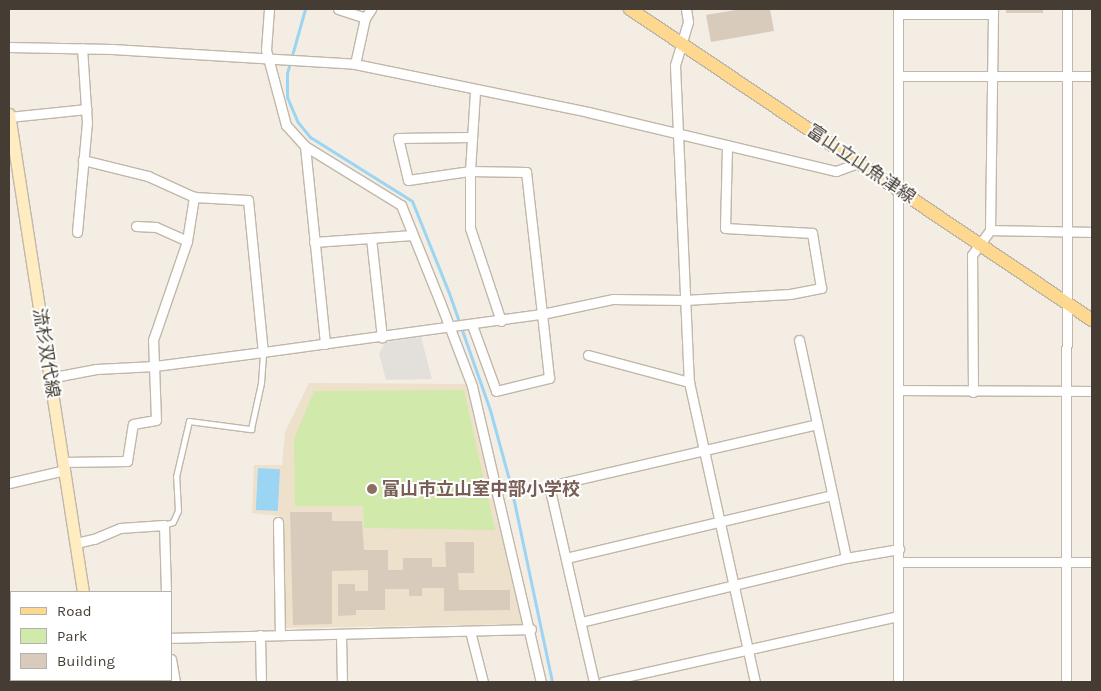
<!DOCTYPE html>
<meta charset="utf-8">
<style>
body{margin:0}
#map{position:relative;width:1101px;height:691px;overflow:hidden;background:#f3ede3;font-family:Karla,"Noto Sans JP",sans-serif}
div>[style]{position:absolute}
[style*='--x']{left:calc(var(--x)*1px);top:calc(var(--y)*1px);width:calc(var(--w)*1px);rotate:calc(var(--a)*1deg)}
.education>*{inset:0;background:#ede1cc}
.green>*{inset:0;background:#d1e9aa}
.parking>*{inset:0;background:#e3e0dc}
.water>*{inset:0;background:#9cd5f3;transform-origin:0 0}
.stream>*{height:3px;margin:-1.5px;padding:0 1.5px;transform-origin:1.5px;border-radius:1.5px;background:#9cd5f3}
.building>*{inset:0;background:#d8cbbb;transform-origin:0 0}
.roads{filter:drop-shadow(1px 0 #c1b7a9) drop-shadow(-1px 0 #c1b7a9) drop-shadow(0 1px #c1b7a9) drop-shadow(0 -1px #c1b7a9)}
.service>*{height:4.5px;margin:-2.25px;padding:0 2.25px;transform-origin:2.25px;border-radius:2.25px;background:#fff}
.minor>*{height:9px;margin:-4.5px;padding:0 4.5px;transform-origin:4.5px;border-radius:4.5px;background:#fff}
.secondary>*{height:11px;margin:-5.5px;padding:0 5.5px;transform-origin:5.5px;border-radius:5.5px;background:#ffecc1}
.primary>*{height:12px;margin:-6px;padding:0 6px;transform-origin:6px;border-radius:6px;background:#ffd890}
.dots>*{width:14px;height:14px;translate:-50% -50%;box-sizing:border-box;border:2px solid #fff;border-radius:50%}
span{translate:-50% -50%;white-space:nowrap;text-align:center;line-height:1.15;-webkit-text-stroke:4px #fff;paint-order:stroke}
.street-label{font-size:18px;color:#453d33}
.education-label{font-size:18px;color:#785e54;font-weight:700}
.left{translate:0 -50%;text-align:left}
.frame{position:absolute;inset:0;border:10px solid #453d33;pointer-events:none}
.legend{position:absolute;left:10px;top:591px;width:162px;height:90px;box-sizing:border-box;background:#fff;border:1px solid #b5b1ad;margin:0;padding:6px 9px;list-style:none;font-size:15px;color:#453d33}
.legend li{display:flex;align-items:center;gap:10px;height:25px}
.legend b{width:25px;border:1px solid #b5b1ad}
</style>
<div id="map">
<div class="education">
<i style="clip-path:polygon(309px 383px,466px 384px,522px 624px,283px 628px,280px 516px,252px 513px,254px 465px,282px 465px,285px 432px)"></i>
</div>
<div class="green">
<i style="clip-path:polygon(464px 390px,495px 530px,364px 528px,363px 506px,295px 506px,294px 439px,314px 391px)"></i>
</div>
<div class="parking">
<i style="clip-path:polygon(421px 337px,432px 379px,386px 380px,379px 354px,385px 342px)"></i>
</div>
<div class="water">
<i style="left:258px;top:468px;width:22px;height:42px;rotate:3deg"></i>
</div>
<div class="stream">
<i style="--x:305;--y:9;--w:66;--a:105.7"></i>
<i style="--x:287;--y:73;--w:24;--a:90"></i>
<i style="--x:287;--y:97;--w:26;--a:67"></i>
<i style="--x:297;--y:121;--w:21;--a:51"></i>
<i style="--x:310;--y:137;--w:120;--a:32.1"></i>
<i style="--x:412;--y:201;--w:99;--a:68.1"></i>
<i style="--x:449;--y:293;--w:124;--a:70.7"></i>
<i style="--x:490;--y:410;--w:80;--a:74.7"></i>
<i style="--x:511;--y:487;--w:199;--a:78.1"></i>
</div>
<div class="building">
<i style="clip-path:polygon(741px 9px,770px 9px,774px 31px,711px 42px,706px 15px)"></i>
<i style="left:1006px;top:9px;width:37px;height:4px"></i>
<i style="clip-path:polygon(290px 512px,332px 512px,332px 521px,362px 521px,364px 550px,388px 550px,388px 570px,403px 570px,403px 558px,432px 558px,432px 567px,446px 567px,445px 542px,474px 542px,474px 573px,458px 573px,459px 590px,510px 590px,510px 610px,444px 611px,444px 588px,422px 588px,422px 596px,409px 596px,409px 589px,385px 589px,385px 610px,356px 610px,356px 615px,338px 616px,338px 584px,355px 584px,355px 591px,368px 591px,368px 570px,332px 571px,332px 624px,293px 625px)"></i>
</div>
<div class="roads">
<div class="service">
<i style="--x:164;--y:525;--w:9;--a:-18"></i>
<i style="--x:173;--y:522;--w:12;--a:-66"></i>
<i style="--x:178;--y:511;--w:34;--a:-93"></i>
<i style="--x:176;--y:477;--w:57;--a:-76.9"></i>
<i style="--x:189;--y:421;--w:63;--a:7.4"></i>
<i style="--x:251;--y:429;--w:47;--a:-77.7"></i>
<i style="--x:261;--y:383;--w:31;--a:-86"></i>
</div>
<div class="minor">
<i style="--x:269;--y:9;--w:41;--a:94.2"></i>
<i style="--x:266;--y:50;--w:78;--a:75.1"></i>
<i style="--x:286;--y:125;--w:28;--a:48"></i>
<i style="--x:305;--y:146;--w:113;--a:31.6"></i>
<i style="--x:401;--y:205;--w:105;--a:68.1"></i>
<i style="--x:440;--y:302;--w:90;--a:69.1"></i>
<i style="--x:472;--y:386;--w:304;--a:76.9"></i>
<i style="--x:338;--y:9;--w:28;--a:18"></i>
<i style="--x:686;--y:9;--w:13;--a:81"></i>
<i style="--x:688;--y:22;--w:45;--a:106.8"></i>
<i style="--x:675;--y:65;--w:317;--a:87.5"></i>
<i style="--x:689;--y:382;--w:307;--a:77.6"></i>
<i style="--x:898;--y:14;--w:95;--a:0"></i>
<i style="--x:9;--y:47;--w:103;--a:1.1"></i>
<i style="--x:112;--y:49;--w:243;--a:3.5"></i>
<i style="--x:355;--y:64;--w:238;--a:11.6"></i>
<i style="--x:588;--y:112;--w:255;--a:13.4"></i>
<i style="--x:836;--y:171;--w:23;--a:-20"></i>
<i style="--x:355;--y:64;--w:47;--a:-77.7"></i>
<i style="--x:365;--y:18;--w:11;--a:-56"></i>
<i style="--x:898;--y:76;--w:194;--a:0"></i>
<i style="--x:9;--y:117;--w:78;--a:-5.9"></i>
<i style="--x:470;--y:137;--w:72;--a:179.2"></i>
<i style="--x:398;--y:138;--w:43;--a:76.6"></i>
<i style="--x:408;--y:180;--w:63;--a:-8.3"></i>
<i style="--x:470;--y:171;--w:57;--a:90"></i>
<i style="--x:470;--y:228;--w:98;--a:71.6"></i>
<i style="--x:305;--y:146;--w:199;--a:84.2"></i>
<i style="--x:194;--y:197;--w:54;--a:3.2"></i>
<i style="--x:248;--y:200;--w:153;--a:84.4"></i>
<i style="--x:136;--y:226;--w:20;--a:3"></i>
<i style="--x:156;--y:227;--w:34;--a:24"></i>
<i style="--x:990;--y:230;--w:102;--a:1.1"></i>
<i style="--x:77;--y:232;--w:109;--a:-84.8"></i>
<i style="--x:87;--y:123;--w:75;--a:-93.8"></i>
<i style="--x:371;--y:238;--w:100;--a:83.7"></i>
<i style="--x:314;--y:242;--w:99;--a:-4"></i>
<i style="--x:472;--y:325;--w:70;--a:70"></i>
<i style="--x:496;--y:391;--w:55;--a:-13.8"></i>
<i style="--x:549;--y:378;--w:64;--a:-96.2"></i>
<i style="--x:542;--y:314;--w:73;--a:-11.9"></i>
<i style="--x:613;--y:299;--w:71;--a:0.8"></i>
<i style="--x:684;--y:300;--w:106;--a:-3.2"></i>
<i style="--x:790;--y:294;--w:32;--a:-11"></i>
<i style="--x:821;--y:288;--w:56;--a:-99.3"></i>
<i style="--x:812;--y:233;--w:87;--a:-176.7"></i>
<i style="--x:725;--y:228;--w:83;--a:-88.6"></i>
<i style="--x:799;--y:340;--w:223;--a:77.8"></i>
<i style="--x:588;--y:355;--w:105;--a:15"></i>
<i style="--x:49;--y:378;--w:48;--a:-10.8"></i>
<i style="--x:96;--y:369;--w:59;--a:-2.9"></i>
<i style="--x:155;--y:366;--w:109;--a:-7.4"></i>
<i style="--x:263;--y:352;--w:282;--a:-7.8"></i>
<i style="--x:542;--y:314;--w:143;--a:-96.4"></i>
<i style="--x:526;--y:172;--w:56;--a:-179"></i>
<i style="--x:470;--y:171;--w:80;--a:-86.4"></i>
<i style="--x:899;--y:390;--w:193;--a:0.3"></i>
<i style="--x:973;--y:392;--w:137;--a:-90.4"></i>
<i style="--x:972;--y:255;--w:31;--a:-54"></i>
<i style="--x:990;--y:230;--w:221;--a:-89.2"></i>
<i style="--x:63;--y:462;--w:64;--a:-0.9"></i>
<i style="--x:127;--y:461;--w:37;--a:-81"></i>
<i style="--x:133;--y:424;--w:23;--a:-10"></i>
<i style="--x:156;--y:420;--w:80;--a:-92.1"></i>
<i style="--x:153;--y:340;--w:105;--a:-71"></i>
<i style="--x:187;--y:241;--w:45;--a:-81"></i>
<i style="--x:194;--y:197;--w:51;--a:-155.5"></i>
<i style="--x:148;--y:176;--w:67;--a:-166.2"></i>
<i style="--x:9;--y:483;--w:57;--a:-13.1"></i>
<i style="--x:278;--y:522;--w:111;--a:89"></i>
<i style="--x:76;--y:543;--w:18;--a:-13"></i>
<i style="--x:94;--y:539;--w:28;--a:-23"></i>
<i style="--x:120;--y:528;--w:44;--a:-3.9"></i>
<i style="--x:164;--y:525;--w:67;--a:88.3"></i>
<i style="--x:566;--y:558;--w:273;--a:-13.3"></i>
<i style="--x:900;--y:562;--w:192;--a:0"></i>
<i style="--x:581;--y:622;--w:273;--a:-13.6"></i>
<i style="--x:846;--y:558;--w:54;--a:-9.6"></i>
<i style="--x:470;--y:631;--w:53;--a:75.7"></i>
<i style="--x:260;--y:635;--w:47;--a:88.8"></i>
<i style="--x:341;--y:635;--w:47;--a:88.8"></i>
<i style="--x:171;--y:638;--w:360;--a:-1.4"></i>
<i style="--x:171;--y:659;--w:23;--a:80"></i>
<i style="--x:594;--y:682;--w:201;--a:-102.9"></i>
<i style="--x:549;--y:486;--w:275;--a:-13"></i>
<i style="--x:603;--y:682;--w:302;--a:-12.6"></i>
<i style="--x:898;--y:682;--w:673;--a:-90"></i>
<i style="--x:1066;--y:682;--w:673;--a:-89.91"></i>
</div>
<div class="secondary">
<i style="--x:9;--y:114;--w:484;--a:81.2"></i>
<i style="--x:95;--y:680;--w:2;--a:90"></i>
</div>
<div class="primary">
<i style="--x:630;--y:9;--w:557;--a:33.95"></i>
</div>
</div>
<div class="dots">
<i style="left:372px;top:489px;background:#8d6e63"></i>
</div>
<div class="street-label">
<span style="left:861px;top:164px;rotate:34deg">富山立山魚津線</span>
<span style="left:46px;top:353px;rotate:81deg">流杉双代線</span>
</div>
<div class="education-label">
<span class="left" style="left:382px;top:489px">富山市立山室中部小学校</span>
</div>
<div class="frame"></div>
<ul class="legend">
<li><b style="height:6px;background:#ffd890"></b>Road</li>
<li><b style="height:14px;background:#d1e9aa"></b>Park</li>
<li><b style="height:14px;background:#d8cbbb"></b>Building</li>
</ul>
</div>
